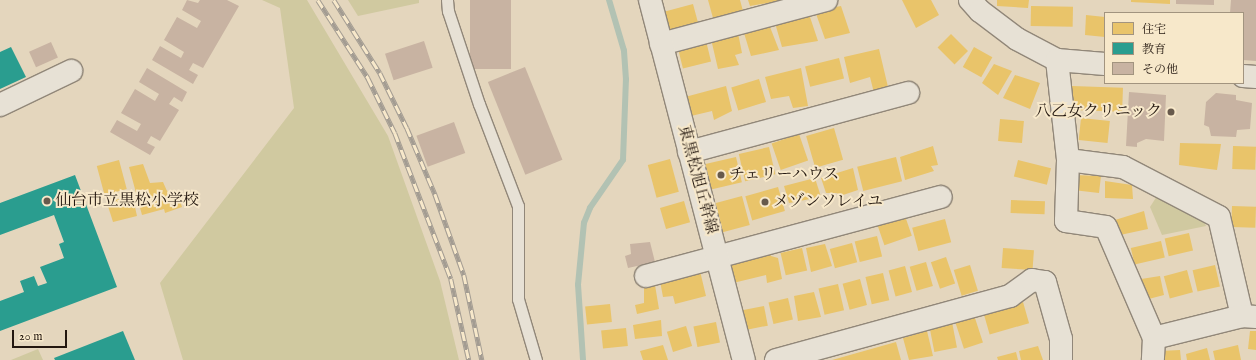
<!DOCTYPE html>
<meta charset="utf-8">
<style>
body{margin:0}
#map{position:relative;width:1256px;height:360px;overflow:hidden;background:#e4d6bd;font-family:"IM FELL English","Noto Serif JP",serif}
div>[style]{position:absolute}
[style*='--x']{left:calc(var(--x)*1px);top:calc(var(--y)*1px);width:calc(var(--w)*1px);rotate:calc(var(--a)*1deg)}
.green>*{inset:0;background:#d0c9a0}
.homes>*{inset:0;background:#e9c46a;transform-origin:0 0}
.schools>*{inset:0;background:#2a9d8f}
.stream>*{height:5.5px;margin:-2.75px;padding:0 2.75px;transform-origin:2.75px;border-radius:2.75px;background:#b2c2b3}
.building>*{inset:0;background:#c8b3a2;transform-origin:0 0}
.roads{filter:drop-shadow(1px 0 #918779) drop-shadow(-1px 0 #918779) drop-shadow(0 1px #918779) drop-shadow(0 -1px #918779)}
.service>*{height:11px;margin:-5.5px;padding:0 5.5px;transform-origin:5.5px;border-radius:5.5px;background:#e7e1d5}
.minor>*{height:22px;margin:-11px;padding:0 11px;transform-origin:11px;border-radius:11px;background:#e7e1d5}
.tertiary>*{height:22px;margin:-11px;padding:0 11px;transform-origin:11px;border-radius:11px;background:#e7e1d5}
.rail>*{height:4.5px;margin-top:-2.25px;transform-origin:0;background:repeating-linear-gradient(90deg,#f7e8ca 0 9px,#a39c92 0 18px);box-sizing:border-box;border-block:1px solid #a39c92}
.dots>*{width:11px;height:11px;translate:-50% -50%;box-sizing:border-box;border:2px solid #f7e8ca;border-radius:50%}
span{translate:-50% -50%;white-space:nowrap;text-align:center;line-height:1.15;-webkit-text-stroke:4px #f7e8ca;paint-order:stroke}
.poi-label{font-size:16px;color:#23170f}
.right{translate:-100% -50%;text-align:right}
.left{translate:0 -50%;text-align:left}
.street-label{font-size:16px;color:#23170f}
.legend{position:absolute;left:1104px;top:12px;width:140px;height:72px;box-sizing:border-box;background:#f7e8ca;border:1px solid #a2947f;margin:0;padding:5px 7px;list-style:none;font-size:12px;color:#23170f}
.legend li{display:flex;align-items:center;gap:8px;height:20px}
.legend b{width:20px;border:1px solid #a2947f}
.scale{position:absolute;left:12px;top:330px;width:55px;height:18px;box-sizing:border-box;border:2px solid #23170f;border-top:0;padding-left:5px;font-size:12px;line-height:14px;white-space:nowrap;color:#23170f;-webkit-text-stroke:3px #f7e8ca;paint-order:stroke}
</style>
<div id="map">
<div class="green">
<i style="clip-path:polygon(262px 0,307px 0,388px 136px,440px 281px,459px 360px,183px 360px,160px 283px,294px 108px,280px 8px)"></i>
<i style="clip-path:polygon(348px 0,419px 0,419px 3px,358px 16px)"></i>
<i style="clip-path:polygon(1157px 196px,1203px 219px,1206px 226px,1162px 235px,1150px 207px)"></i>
<i style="clip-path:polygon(38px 349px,43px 360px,11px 360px)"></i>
</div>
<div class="homes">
<i style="clip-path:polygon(708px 0,740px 0,743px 11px,713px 18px)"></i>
<i style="clip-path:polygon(748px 0,779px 0,779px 1px,750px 6px)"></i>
<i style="clip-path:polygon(902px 0,931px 0,939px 15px,916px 28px)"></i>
<i style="clip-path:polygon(997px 0,1029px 0,1028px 8px,997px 6px)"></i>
<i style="clip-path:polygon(1131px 0,1170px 0,1170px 4px,1131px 2px)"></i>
<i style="left:693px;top:4px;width:20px;height:30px;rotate:75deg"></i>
<i style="clip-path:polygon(841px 6px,850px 33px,825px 39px,815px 11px)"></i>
<i style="left:1031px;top:6px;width:42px;height:20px;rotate:1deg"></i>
<i style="clip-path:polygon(809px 14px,818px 41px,782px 47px,775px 23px)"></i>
<i style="clip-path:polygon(1086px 15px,1105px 17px,1105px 37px,1085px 35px)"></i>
<i style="clip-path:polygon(770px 27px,779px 50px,751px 56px,744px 33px)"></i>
<i style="clip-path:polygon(738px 33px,742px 53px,735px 55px,739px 65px,718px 69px,711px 39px)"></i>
<i style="left:951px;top:34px;width:24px;height:19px;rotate:45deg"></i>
<i style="left:706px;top:41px;width:21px;height:29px;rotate:76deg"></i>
<i style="left:974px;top:47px;width:21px;height:23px;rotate:29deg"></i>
<i style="clip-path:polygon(879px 49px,888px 87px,874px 93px,870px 77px,850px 83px,844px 57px)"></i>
<i style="left:839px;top:58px;width:21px;height:35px;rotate:76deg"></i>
<i style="clip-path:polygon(994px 64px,1012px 71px,998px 95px,982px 83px)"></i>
<i style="clip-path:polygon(801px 68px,808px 106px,793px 108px,789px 96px,771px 99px,765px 77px)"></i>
<i style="clip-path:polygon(1015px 75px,1040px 83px,1030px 109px,1003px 98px)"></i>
<i style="left:759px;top:79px;width:24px;height:29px;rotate:73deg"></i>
<i style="clip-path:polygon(726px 86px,732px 111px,714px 120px,712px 111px,691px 116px,685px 97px)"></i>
<i style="left:1072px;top:86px;width:51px;height:24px;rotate:2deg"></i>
<i style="left:1081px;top:118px;width:29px;height:22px;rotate:6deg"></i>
<i style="left:1000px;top:119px;width:24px;height:22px;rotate:5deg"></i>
<i style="left:834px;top:128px;width:33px;height:29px;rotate:74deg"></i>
<i style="left:799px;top:134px;width:28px;height:29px;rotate:71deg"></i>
<i style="clip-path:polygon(1180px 143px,1221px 144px,1217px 170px,1179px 165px)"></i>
<i style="clip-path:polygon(933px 146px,938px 165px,931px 166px,934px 171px,905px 180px,900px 157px)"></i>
<i style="left:1233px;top:146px;width:23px;height:23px;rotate:2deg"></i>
<i style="left:769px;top:147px;width:28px;height:31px;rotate:77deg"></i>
<i style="left:736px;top:157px;width:26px;height:38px;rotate:77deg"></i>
<i style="left:896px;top:157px;width:25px;height:40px;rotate:76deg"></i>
<i style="left:670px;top:159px;width:34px;height:23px;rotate:75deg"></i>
<i style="left:119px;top:160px;width:30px;height:23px;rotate:75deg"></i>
<i style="left:1018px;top:160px;width:34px;height:17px;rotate:14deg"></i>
<i style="clip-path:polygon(143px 164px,150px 183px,163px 182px,167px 191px,178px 195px,182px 207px,165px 213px,164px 209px,142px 215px,129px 167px)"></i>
<i style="clip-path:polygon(853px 168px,858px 190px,843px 195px,836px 193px,826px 193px,821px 178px)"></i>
<i style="clip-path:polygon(1073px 175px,1101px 176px,1099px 193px,1073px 190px)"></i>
<i style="clip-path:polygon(815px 178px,821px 197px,789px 203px,784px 186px)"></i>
<i style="clip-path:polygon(1105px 181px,1132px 185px,1133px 199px,1105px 198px)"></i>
<i style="left:778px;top:187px;width:25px;height:34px;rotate:74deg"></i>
<i style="clip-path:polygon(132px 194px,137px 216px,113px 222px,107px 203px)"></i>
<i style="left:742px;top:196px;width:30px;height:28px;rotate:75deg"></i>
<i style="left:1011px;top:200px;width:34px;height:13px;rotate:2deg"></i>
<i style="left:684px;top:201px;width:22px;height:25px;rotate:74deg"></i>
<i style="left:1232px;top:206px;width:24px;height:21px;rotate:2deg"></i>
<i style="clip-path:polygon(1144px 211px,1148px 229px,1120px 235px,1115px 220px)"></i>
<i style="left:905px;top:216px;width:21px;height:29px;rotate:71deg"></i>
<i style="left:945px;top:219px;width:24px;height:34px;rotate:75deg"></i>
<i style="left:1189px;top:233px;width:18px;height:25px;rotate:77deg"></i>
<i style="left:877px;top:236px;width:21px;height:23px;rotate:76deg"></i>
<i style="left:1161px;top:241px;width:17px;height:31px;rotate:77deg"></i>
<i style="left:852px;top:243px;width:20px;height:23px;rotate:75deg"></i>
<i style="clip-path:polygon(825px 244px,832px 266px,811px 272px,806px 248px)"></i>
<i style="left:802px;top:248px;width:23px;height:22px;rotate:77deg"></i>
<i style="left:1003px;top:248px;width:31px;height:20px;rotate:4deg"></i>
<i style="clip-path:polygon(769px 251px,771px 256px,778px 258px,782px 279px,767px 283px,766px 275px,733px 283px,728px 261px)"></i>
<i style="left:946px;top:257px;width:28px;height:16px;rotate:71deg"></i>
<i style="left:926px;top:262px;width:25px;height:17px;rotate:74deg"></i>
<i style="left:970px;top:265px;width:27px;height:17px;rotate:73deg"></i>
<i style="left:1215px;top:265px;width:22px;height:23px;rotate:77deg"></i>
<i style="left:905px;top:266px;width:27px;height:17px;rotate:75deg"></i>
<i style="left:1187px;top:270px;width:23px;height:24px;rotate:75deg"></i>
<i style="clip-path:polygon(700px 271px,706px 296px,675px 304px,673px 296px,663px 297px,660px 281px)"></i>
<i style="left:883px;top:273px;width:28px;height:18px;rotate:77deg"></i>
<i style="clip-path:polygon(1160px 276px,1164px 295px,1141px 301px,1135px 280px)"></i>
<i style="left:860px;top:279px;width:27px;height:18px;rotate:75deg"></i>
<i style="left:838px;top:284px;width:27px;height:20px;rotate:77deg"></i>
<i style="clip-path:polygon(655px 285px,659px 309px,637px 314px,635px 305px,644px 303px,644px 286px)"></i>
<i style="clip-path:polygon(814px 292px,821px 317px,798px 321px,794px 296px)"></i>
<i style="left:788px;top:298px;width:22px;height:20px;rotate:77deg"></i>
<i style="left:1023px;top:302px;width:22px;height:41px;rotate:74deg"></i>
<i style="left:610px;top:304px;width:18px;height:25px;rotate:84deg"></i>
<i style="left:764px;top:306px;width:20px;height:25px;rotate:79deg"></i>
<i style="left:974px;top:315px;width:29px;height:20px;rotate:72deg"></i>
<i style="clip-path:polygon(661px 320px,662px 336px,635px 339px,633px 325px)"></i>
<i style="left:716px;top:322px;width:21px;height:23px;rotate:79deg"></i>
<i style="left:952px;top:322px;width:26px;height:23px;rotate:79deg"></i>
<i style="left:686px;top:326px;width:21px;height:20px;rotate:73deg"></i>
<i style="left:626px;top:328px;width:18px;height:25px;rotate:84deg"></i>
<i style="clip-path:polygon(927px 331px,933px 356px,909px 360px,903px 338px)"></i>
<i style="clip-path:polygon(1250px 331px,1256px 331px,1256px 350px,1248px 349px)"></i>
<i style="clip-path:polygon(896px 342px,901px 360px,832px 360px)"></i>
<i style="clip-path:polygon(663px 345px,668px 360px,643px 360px,640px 351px)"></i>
<i style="clip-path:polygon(1238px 345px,1241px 360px,1215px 360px,1213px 351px)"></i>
<i style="clip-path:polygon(1038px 346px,1043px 360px,1021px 360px,1019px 351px)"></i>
<i style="clip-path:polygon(1207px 348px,1210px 360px,1187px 360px,1186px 354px)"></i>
<i style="clip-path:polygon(1180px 350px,1181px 360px,1160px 360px,1160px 351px)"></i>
<i style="clip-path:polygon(1016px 352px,1018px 360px,998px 360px,997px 357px)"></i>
</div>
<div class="schools">
<i style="clip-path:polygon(11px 47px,26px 77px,0 89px,0 52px)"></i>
<i style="clip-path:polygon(75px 175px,117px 287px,0 331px,0 301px,24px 292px,20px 281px,34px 276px,38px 286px,47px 283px,40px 267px,64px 258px,59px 244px,64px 242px,54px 215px,0 235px,0 203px)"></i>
<i style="clip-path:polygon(123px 331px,135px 360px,55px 360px,54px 358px)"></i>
</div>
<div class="stream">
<i style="--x:583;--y:360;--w:75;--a:-93.8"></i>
<i style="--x:578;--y:285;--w:62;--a:-84.5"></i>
<i style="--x:584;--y:223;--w:16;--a:-68"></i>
<i style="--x:590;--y:208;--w:58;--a:-55.5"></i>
<i style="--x:623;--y:160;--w:80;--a:-87.9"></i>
<i style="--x:626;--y:80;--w:29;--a:-94"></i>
<i style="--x:624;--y:51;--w:53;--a:-106.4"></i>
</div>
<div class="building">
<i style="clip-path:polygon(187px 0,198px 3px,200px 0,227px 0,239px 6px,203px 68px,193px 63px,189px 70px,198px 75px,193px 84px,152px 60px,160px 46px,181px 58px,184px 52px,164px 40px,177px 17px,197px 28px,201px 21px,182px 10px)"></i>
<i style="left:470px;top:0;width:41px;height:69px"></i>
<i style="clip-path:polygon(1176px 0,1214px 0,1214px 5px,1176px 4px)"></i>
<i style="clip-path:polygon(1231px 0,1256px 0,1256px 61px,1243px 60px,1243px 13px,1230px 13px)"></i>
<i style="left:424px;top:41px;width:28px;height:41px;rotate:72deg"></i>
<i style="left:51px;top:42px;width:17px;height:24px;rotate:66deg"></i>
<i style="left:525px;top:67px;width:100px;height:40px;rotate:68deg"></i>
<i style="clip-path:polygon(147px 68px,187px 92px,182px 102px,174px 97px,169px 104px,179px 110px,160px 141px,151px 136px,147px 143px,155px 147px,150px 155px,110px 132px,117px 120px,137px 131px,141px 124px,121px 113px,135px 89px,155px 101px,159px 94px,139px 82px)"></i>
<i style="clip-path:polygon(1129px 92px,1166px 95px,1164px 141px,1146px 139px,1137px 143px,1137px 147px,1126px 146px)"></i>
<i style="clip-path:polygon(1216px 93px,1236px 95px,1236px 100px,1252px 103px,1250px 129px,1237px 130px,1236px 137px,1211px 136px,1209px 127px,1204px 125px,1206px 102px)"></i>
<i style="left:454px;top:122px;width:33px;height:40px;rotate:70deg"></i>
<i style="clip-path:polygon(650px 242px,655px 262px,628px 268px,625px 256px,631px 254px,630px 244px)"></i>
</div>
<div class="roads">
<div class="service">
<i style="--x:447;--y:0;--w:11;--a:85"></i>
<i style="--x:448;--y:11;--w:98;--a:71.6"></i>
<i style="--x:479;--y:104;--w:109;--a:69.1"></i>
<i style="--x:518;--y:206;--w:93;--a:90"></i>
<i style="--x:518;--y:299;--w:64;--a:73.6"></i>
</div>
<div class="minor">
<i style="--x:970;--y:0;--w:15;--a:48"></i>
<i style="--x:980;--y:11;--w:46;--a:37.1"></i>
<i style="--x:1017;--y:39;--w:45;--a:27.7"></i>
<i style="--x:1057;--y:60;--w:48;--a:4.8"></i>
<i style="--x:661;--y:44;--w:171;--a:-14.9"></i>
<i style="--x:1057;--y:60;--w:101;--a:83.7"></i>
<i style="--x:1068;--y:160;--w:61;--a:91.9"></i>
<i style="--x:1066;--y:221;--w:40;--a:8.5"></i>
<i style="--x:1106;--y:227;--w:121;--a:66.6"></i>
<i style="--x:1154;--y:338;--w:22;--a:93"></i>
<i style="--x:1243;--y:76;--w:13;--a:4"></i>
<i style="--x:0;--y:105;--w:79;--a:-25.6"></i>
<i style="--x:689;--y:152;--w:227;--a:-15.1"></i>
<i style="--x:1068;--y:160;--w:55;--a:7.3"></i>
<i style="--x:1123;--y:167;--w:108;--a:27.5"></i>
<i style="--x:1219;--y:217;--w:102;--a:76.9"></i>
<i style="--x:646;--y:276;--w:305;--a:-15"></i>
<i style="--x:1154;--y:338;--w:91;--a:-14"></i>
<i style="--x:1242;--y:316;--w:14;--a:4"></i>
<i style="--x:776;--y:360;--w:243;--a:-15.3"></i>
<i style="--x:1010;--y:296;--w:27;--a:-36"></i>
<i style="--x:1032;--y:280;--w:13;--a:9"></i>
<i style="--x:1045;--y:282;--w:59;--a:74.3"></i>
<i style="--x:1061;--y:339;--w:21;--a:90"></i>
</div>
<div class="tertiary">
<i style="--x:650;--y:0;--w:372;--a:75.4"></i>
</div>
</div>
<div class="rail">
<i style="--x:318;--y:0;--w:93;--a:57.3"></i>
<i style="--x:368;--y:78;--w:61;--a:63.9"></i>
<i style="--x:395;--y:133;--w:156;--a:69"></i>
<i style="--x:451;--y:279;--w:83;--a:77.5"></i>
<i style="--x:334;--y:0;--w:86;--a:57.8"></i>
<i style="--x:380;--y:73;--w:61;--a:63.9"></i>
<i style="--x:407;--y:128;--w:72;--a:67"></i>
<i style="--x:435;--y:194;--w:86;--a:70.3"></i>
<i style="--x:464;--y:275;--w:87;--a:78"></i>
</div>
<div class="dots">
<i style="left:1171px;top:112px;background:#675a4c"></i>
<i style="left:721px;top:175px;background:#675a4c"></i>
<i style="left:47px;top:201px;background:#675a4c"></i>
<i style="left:765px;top:202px;background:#675a4c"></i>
</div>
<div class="poi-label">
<span class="right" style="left:1162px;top:112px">八乙女クリニック</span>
<span class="left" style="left:729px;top:175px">チェリーハウス</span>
<span class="left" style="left:55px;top:201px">仙台市立黒松小学校</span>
<span class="left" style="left:773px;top:202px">メゾンソレイユ</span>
</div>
<div class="street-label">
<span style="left:697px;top:180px;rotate:75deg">東黒松旭丘幹線</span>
</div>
<ul class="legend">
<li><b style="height:11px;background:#e9c46a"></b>住宅</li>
<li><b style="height:11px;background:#2a9d8f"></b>教育</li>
<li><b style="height:11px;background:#c8b3a2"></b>その他</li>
</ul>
<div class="scale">20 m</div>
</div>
